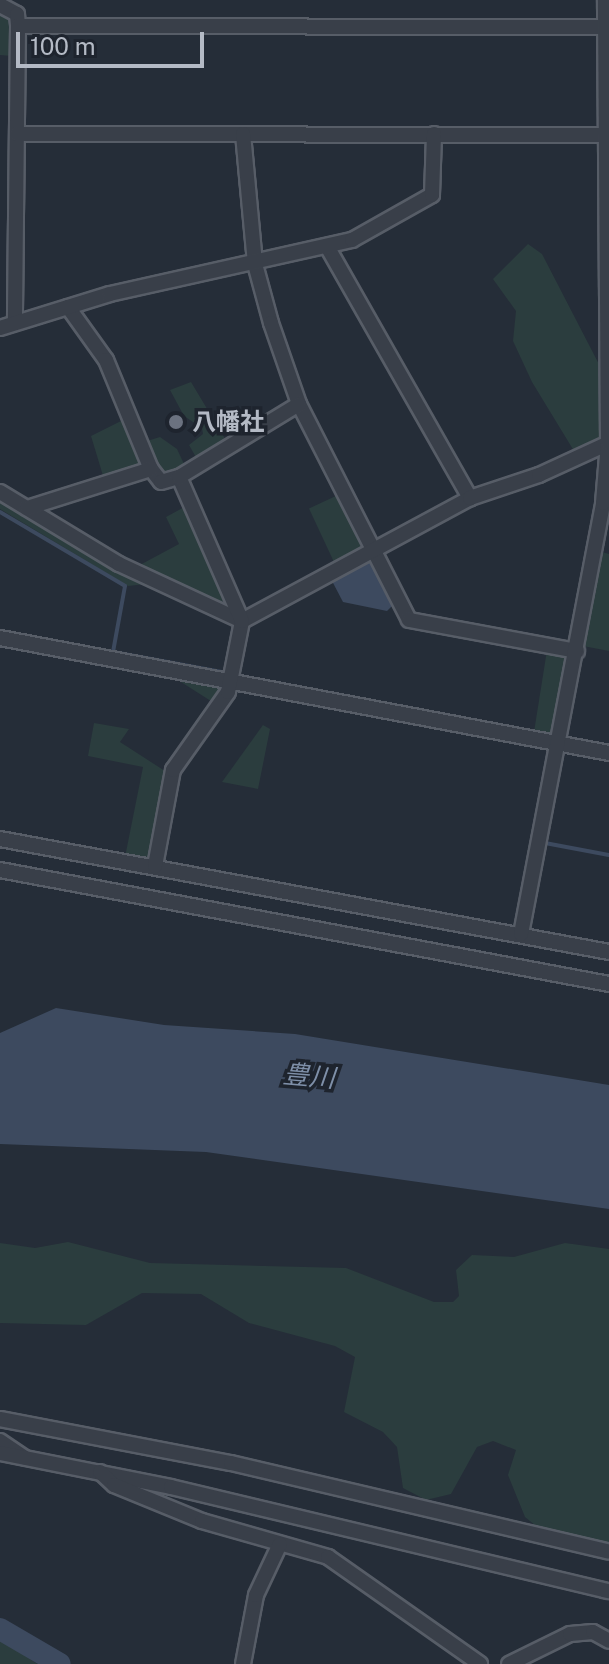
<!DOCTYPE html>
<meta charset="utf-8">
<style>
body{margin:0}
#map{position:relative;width:609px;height:1664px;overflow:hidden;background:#252d38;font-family:"Public Sans","Noto Sans JP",sans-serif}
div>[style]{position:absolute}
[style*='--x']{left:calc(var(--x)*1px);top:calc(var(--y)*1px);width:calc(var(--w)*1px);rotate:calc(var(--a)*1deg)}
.green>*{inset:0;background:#2b3d3e;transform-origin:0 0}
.water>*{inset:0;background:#3d4a5f}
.stream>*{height:4px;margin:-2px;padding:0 2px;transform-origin:2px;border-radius:2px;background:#3d4a5f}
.river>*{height:22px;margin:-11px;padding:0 11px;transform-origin:11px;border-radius:11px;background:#3d4a5f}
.roads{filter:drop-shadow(2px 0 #575d67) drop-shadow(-2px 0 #575d67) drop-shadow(0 2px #575d67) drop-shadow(0 -2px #575d67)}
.minor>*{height:14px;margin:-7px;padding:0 7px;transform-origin:7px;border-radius:7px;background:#393f49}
.dots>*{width:22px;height:22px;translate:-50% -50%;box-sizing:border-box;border:4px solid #1e242e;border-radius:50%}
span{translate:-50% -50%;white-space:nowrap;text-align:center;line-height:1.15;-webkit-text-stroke:7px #1e242e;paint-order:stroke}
.poi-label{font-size:24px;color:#b4bac5;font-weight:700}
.left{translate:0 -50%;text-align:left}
.water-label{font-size:26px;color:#7f90a9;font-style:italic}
.scale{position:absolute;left:16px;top:32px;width:188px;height:36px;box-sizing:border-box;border:4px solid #b4bac5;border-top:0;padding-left:10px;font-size:24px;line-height:28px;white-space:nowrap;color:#b4bac5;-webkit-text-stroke:6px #1e242e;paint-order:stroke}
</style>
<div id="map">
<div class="green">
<i style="clip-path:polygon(0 9px,11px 20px,12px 56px,0 55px)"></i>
<i style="clip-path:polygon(528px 244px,542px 254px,603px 372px,604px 435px,574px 451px,532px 382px,513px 341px,516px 311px,493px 279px)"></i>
<i style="clip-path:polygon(191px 382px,227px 442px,197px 459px,189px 445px,203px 434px,202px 428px,184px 416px,170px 390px)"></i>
<i style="clip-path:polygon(129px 417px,146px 466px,104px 479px,91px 436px)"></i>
<i style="clip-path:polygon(160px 437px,177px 449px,185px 466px,168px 473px,154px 467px,147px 441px)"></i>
<i style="left:338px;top:495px;width:61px;height:32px;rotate:65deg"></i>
<i style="clip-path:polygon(0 496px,155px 583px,128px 586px,0 509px)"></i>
<i style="clip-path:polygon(188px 505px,237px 614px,138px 566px,179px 544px,166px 517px)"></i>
<i style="clip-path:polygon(602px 552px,609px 554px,609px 651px,583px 646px)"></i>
<i style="left:547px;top:650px;width:24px;height:85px;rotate:9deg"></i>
<i style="clip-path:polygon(170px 675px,225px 685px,214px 703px)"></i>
<i style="clip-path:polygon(94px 723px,129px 729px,120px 742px,168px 773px,151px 861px,125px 857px,143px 767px,88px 756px)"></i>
<i style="clip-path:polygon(263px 725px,270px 729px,258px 789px,222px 782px)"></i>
<i style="clip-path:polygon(68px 1242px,150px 1263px,346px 1268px,434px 1302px,453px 1302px,459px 1296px,456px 1270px,472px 1255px,514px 1257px,565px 1243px,609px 1249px,609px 1544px,541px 1530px,525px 1517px,508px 1475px,516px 1450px,493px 1441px,477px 1447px,451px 1494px,426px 1500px,403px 1488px,397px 1447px,383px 1432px,344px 1412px,355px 1357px,335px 1346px,249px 1323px,201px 1294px,142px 1293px,86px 1325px,0 1323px,0 1243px,35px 1248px)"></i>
<i style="clip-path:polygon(0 1639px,36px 1663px,38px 1664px,0 1664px)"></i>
</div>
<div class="water">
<i style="clip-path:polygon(369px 561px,393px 605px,387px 611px,343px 602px,332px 581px)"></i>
<i style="clip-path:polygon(56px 1008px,164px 1025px,295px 1034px,609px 1085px,609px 1209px,206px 1152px,0 1144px,0 1033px)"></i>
</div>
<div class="stream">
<i style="--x:0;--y:512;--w:145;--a:30.6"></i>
<i style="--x:125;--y:586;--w:67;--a:100.3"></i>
<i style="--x:113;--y:652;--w:116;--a:10.4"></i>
<i style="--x:545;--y:843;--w:65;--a:10.6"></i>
</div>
<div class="river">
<i style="--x:0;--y:1629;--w:69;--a:30.3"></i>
</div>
<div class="roads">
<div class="minor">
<i style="--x:0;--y:5;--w:19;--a:28"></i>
<i style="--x:17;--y:14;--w:12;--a:85"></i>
<i style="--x:18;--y:26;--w:297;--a:90.6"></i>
<i style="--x:18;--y:26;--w:591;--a:0.1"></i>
<i style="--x:17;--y:134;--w:592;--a:0.1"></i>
<i style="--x:243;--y:134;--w:131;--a:84.7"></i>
<i style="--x:255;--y:264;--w:61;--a:74.8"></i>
<i style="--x:271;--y:323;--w:86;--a:70.9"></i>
<i style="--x:299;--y:404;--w:242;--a:63"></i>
<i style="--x:409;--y:620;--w:171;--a:10.5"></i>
<i style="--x:328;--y:248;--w:288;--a:60.4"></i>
<i style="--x:68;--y:307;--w:65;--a:54.4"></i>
<i style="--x:106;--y:360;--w:118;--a:67.6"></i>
<i style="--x:151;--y:469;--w:16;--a:52"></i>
<i style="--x:161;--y:482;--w:19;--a:-16"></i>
<i style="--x:0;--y:328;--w:115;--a:-17.2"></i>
<i style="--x:110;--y:294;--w:248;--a:-12.6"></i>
<i style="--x:352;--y:240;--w:92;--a:-29.4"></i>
<i style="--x:432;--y:195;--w:61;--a:-88.1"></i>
<i style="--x:0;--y:492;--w:139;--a:31.2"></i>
<i style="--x:119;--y:564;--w:136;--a:24.9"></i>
<i style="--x:242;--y:621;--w:259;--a:-28.3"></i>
<i style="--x:470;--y:498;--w:73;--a:-18.4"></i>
<i style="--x:539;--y:475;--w:77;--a:-24.6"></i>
<i style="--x:27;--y:508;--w:130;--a:-17.5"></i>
<i style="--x:0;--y:638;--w:620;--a:10.69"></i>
<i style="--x:0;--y:839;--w:619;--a:10.51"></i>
<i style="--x:155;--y:866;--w:98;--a:-79.4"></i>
<i style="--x:173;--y:770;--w:95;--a:-54.8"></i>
<i style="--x:228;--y:692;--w:72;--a:-78.8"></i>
<i style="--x:242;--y:621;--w:157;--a:-113.6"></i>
<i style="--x:179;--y:477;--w:140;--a:-31.3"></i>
<i style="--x:0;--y:870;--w:620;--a:10.6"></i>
<i style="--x:521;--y:934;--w:439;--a:-79.2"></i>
<i style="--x:603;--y:503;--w:60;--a:-85.2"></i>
<i style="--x:608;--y:443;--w:443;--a:-90.4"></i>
<i style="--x:0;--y:1419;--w:235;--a:10.8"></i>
<i style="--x:231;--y:1463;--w:388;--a:13.2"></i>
<i style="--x:0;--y:1441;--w:29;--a:34"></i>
<i style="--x:0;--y:1453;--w:174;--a:11.2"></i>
<i style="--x:171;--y:1487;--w:450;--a:13.4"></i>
<i style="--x:100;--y:1472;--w:19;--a:43"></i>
<i style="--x:114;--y:1485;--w:95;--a:22.2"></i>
<i style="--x:202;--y:1521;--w:131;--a:15.9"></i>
<i style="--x:328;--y:1557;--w:186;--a:35.1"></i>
<i style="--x:243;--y:1664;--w:70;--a:-79.3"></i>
<i style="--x:256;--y:1595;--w:56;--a:-64.8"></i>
<i style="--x:509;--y:1664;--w:68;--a:-26.2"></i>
<i style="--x:570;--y:1634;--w:23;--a:-5"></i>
<i style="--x:593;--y:1632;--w:18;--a:29"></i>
</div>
</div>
<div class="dots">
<i style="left:176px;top:422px;background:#6b7280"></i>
</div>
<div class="poi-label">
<span class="left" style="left:192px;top:422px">八幡社</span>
</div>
<div class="water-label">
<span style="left:309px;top:1076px;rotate:5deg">豊川</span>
</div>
<div class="scale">100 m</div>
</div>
